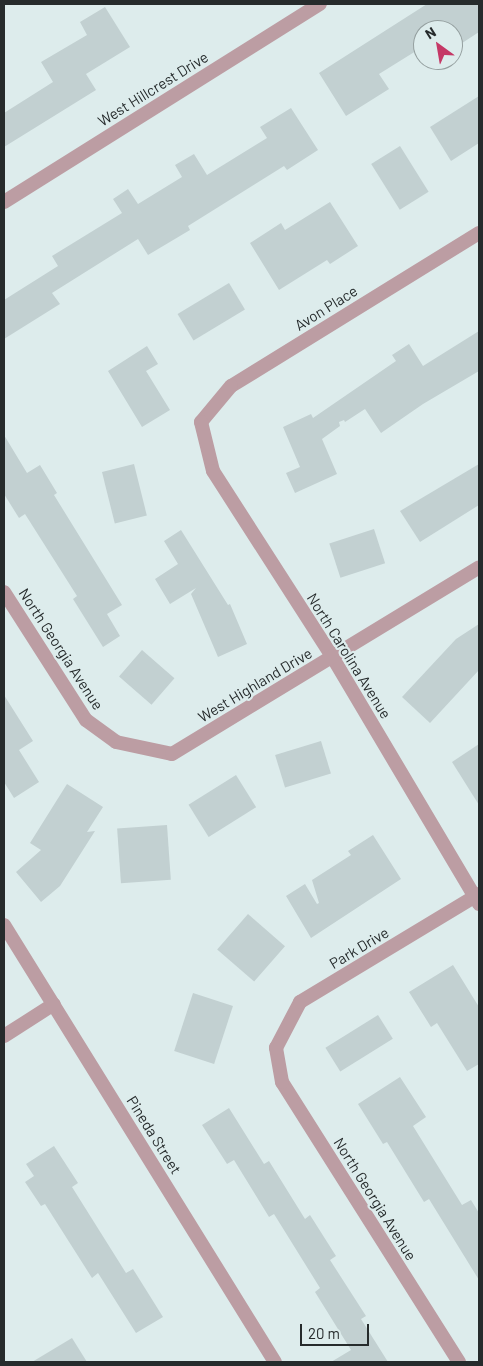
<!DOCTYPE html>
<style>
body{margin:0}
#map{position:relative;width:483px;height:1366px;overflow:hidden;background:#ddecec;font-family:Barlow,sans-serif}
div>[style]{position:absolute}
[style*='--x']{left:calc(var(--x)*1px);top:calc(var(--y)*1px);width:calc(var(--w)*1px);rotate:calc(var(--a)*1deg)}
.building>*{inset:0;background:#c2d0d1;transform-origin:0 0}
.minor>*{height:14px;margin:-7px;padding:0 7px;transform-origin:7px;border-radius:7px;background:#bc9da3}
.tertiary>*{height:14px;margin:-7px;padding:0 7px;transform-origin:7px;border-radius:7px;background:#bc9da3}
span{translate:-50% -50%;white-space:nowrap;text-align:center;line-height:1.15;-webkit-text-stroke:4.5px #ddecec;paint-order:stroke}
.street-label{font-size:15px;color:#262b2c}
.frame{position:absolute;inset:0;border:5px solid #262b2c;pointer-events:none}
.north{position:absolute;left:413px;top:20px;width:50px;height:50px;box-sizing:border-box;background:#ddecec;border:1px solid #949f9f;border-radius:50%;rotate:328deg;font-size:14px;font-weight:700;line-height:20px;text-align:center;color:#262b2c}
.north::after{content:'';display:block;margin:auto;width:18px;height:22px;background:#c53866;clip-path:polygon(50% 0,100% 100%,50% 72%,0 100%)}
.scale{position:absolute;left:300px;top:1324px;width:69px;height:22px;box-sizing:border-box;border:2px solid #262b2c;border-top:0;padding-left:6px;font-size:15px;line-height:18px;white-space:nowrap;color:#262b2c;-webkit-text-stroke:4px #ddecec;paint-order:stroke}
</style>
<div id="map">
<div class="building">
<i style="clip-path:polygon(427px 4px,479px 4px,479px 32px,453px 49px,453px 30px,423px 30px,423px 60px,435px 60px,426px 66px,416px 51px,379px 74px,389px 89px,346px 116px,319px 73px)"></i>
<i style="clip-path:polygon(105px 7px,130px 47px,86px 74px,96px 90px,4px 147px,4px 113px,53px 82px,41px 62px,87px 35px,80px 22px)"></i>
<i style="clip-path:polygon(479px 96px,479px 143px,451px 161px,430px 127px)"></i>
<i style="clip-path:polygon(291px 108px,318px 150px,287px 170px,284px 166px,188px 226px,190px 230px,148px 255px,138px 239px,52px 293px,60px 304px,4px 339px,4px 300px,58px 266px,52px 256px,122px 213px,113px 199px,128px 189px,138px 204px,182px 177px,175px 165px,194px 154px,207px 175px,267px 138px,260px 127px)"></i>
<i style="left:400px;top:146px;width:54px;height:34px;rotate:58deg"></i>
<i style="clip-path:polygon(330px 202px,358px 246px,330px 264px,327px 260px,279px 290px,250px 243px,281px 223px,285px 230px)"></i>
<i style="left:229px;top:283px;width:31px;height:60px;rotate:59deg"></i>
<i style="clip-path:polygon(479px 331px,479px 371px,423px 404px,381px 433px,365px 409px,345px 422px,344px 420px,339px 422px,340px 426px,322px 439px,337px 474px,295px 493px,286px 473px,300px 467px,283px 427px,311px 414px,313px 418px,396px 361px,392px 355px,409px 344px,423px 366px)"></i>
<i style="clip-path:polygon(147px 346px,158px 364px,146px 371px,170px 410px,142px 427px,108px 371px)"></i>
<i style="clip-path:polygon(4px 435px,27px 473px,40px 465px,57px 493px,54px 495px,122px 605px,107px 614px,120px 636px,103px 647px,73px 599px,77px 596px,25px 514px,19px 518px,4px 494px)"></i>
<i style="left:134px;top:464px;width:53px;height:33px;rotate:76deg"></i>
<i style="clip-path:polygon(479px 464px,479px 505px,420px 542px,400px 511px)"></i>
<i style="left:374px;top:529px;width:36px;height:47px;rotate:72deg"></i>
<i style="clip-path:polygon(181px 530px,228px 605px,230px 604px,247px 644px,218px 657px,191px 594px,196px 588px,170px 604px,155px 579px,178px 564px,164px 541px)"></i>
<i style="clip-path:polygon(479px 624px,479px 670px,430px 723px,402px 697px,456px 639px)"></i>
<i style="left:142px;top:650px;width:43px;height:35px;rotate:41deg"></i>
<i style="clip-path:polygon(4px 695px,33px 741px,19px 750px,39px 782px,14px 798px,4px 782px)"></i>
<i style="left:321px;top:741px;width:34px;height:48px;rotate:73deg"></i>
<i style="clip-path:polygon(479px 744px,479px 805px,452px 762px)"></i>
<i style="left:236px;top:775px;width:38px;height:56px;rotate:58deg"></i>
<i style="clip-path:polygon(67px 784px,103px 807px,87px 832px,95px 831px,60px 886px,41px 902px,16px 872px,41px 850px,30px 843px)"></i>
<i style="left:167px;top:825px;width:55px;height:50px;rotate:86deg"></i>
<i style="clip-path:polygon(373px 835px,401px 879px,311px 938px,286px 896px,305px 884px,317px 904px,319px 903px,312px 880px,351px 855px,348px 851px)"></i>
<i style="left:248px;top:914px;width:49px;height:47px;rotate:41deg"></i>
<i style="clip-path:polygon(453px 965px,479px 1007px,479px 1064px,467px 1071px,437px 1023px,431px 1027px,409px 992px)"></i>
<i style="left:193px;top:993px;width:42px;height:61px;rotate:18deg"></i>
<i style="left:378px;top:1015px;width:28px;height:62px;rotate:58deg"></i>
<i style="clip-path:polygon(400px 1077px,426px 1117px,413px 1126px,462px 1205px,471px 1200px,479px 1213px,479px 1280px,429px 1199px,424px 1202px,387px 1142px,383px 1144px,358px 1104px)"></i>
<i style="clip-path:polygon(229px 1108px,264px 1164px,269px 1161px,305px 1219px,310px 1215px,336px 1256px,330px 1260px,366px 1316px,361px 1319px,388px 1362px,331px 1362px,351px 1350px,315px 1292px,320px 1288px,274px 1214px,269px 1217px,234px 1160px,227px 1164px,202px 1125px)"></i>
<i style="clip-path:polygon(54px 1146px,78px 1183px,72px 1187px,126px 1273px,133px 1269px,163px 1317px,136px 1333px,98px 1273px,92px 1278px,45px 1204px,41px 1206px,25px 1182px,34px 1176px,26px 1164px)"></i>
<i style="clip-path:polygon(72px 1338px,87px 1362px,32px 1362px)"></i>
</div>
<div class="minor">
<i style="--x:4;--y:202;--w:373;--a:-32.1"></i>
<i style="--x:479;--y:233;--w:291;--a:148.3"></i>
<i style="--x:231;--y:386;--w:47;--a:129.8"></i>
<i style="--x:201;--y:422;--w:50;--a:76.2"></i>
<i style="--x:213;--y:471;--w:222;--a:57.3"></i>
<i style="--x:333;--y:658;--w:286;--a:59.3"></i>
<i style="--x:4;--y:592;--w:152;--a:57.4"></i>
<i style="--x:86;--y:720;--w:37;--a:36"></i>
<i style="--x:116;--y:742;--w:57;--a:12.1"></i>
<i style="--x:172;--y:754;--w:359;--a:-31.3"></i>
<i style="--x:4;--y:1036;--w:59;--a:-32.6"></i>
<i style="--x:459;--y:1362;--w:331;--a:-122.3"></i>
<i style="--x:282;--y:1082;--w:35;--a:-100"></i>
<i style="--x:276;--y:1048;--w:52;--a:-62.4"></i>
<i style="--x:300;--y:1002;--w:209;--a:-31.1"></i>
</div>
<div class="tertiary">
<i style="--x:4;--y:925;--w:514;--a:58.2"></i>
</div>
<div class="street-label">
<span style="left:153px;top:89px;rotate:-32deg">West Hillcrest Drive</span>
<span style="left:326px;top:308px;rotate:-32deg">Avon Place</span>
<span style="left:61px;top:649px;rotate:57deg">North Georgia Avenue</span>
<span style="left:349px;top:656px;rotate:58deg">North Carolina Avenue</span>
<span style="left:255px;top:685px;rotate:-31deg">West Highland Drive</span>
<span style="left:359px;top:948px;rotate:-31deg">Park Drive</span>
<span style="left:154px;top:1135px;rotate:58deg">Pineda Street</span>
<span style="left:375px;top:1199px;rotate:58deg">North Georgia Avenue</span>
</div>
<div class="frame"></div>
<div class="north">N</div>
<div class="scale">20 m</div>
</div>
